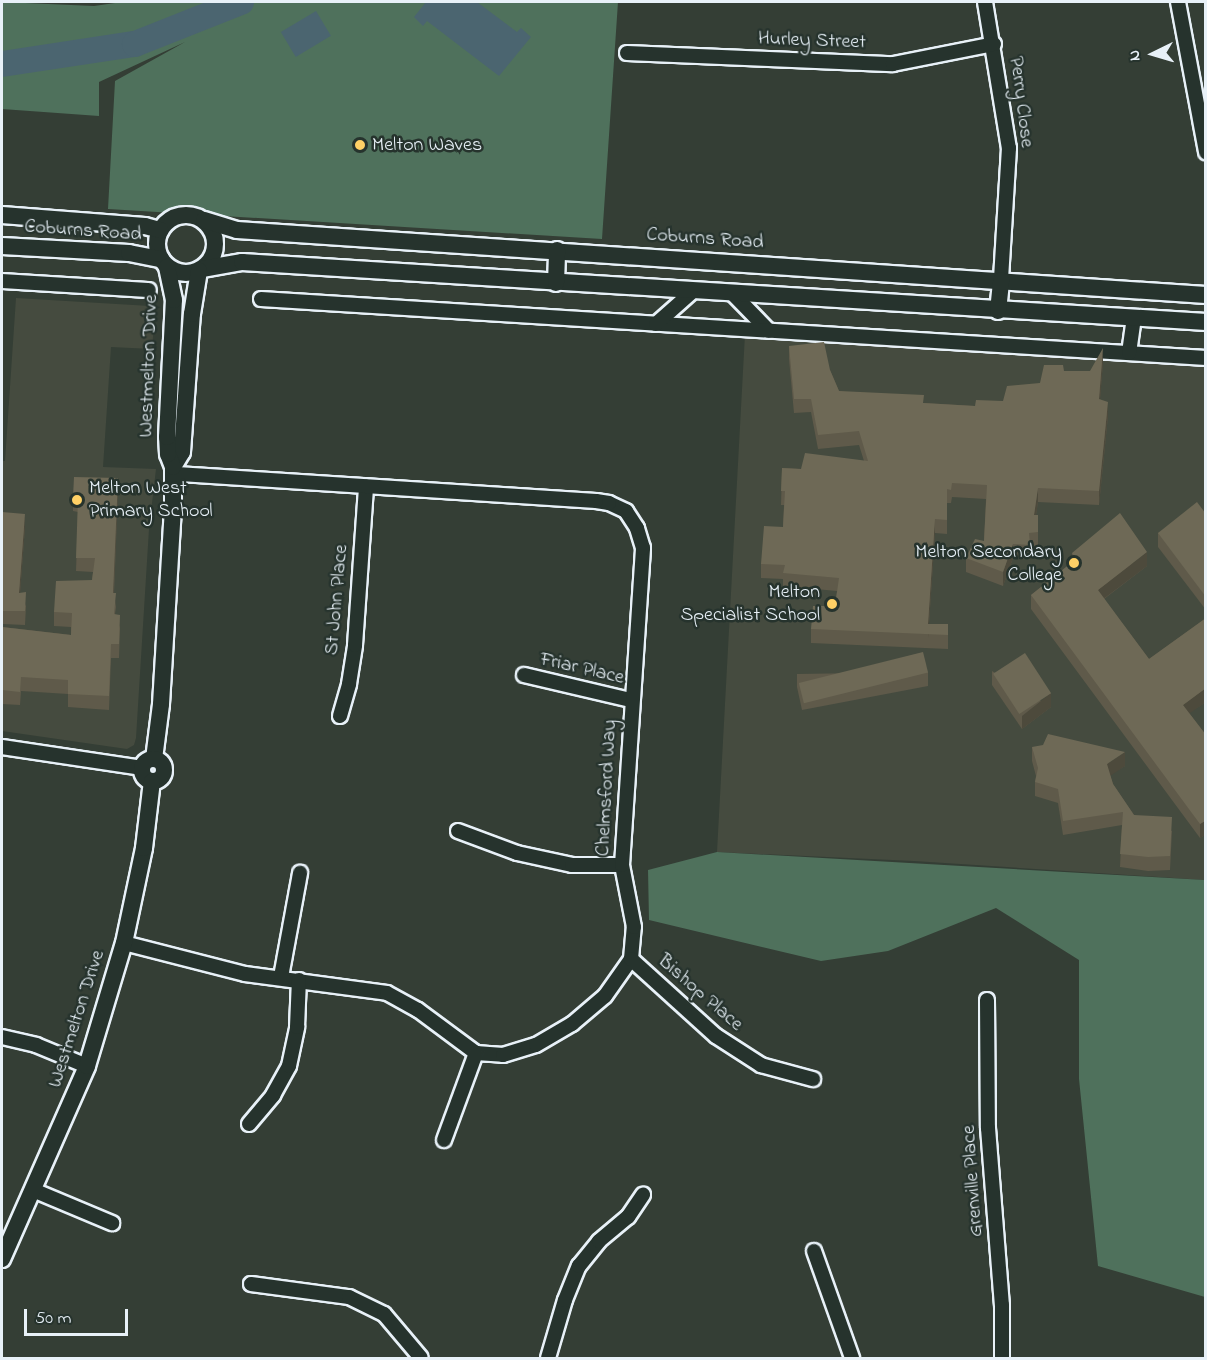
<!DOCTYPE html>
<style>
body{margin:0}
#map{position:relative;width:1207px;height:1360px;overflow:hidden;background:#343e35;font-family:"Indie Flower",sans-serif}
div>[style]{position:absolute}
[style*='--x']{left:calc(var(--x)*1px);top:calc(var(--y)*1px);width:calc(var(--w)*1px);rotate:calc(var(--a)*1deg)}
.built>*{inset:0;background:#454b3f}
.green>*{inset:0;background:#4f715c}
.water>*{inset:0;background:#4b6570;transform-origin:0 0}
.river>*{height:26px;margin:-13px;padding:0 13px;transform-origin:13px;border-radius:13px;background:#4b6570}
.roads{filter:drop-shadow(2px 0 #e8f1f8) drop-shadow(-2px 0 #e8f1f8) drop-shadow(0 2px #e8f1f8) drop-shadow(0 -2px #e8f1f8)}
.minor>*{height:14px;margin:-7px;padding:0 7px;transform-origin:7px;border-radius:7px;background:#26332d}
.tertiary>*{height:16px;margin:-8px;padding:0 8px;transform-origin:8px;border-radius:8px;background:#26332d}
.tertiary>.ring{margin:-8px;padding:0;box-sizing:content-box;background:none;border:16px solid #26332d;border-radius:50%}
.wall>*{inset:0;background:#5f5a4a}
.shaded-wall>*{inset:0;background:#4d4a3c}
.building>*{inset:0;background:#6e6956;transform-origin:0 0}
.dots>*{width:16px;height:16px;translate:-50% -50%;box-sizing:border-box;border:3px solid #26332d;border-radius:50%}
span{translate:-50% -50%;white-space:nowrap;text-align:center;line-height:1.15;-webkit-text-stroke:5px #26332d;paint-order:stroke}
.street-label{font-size:20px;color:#e8f1f8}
.poi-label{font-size:20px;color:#e8f1f8}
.left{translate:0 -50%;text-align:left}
.right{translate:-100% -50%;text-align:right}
.frame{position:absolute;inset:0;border:3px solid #e8f1f8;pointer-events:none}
.north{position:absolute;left:1123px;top:24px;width:60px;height:60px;-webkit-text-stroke:4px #26332d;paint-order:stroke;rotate:265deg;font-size:16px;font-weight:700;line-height:24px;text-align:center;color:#e8f1f8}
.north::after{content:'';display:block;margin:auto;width:21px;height:27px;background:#e8f1f8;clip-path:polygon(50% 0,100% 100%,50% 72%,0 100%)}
.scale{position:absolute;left:24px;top:1309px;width:104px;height:27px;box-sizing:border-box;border:3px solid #e8f1f8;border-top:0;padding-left:8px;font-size:18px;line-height:21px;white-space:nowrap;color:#e8f1f8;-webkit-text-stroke:4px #26332d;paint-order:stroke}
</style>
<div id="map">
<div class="built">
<i style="clip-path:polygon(16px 298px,150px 306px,155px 312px,152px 349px,111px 347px,103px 467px,156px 469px,149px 529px,136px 738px,134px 745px,127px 749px,2px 731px,2px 461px,5px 461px)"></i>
<i style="clip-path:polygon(745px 334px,982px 347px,1205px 366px,1205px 880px,914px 861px,717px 852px)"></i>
</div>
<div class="green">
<i style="clip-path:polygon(2px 2px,94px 6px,122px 2px,618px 2px,602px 239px,108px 209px,115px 81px,185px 42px,99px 82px,99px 116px,2px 109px)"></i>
<i style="clip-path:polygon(717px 852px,1205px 880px,1205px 1297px,1098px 1266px,1079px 1079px,1079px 960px,996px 908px,888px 951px,821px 961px,649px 920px,648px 870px)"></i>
</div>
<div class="water">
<i style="clip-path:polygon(426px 2px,477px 2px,517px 32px,521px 28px,531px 37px,499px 76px,427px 21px,423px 26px,414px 17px)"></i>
<i style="left:316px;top:11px;width:29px;height:41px;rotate:59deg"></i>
</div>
<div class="river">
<i style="--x:2;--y:64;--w:134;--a:-8.6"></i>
<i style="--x:135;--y:44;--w:114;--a:-21.6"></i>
</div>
<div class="roads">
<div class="minor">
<i style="--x:985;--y:2;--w:148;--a:80.7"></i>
<i style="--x:1009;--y:148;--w:132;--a:93.5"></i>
<i style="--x:1178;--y:2;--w:153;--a:79.4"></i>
<i style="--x:627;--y:53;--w:266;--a:2.4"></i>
<i style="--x:893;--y:64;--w:103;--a:-11.2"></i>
<i style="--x:2;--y:281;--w:147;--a:3.5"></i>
<i style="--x:734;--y:295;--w:50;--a:45.8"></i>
<i style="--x:261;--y:299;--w:947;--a:3.57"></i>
<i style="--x:656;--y:324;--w:48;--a:-41.6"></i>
<i style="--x:1129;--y:353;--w:34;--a:-82"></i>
<i style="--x:524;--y:675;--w:110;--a:13.2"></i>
<i style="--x:340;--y:716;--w:33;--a:-74"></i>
<i style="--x:349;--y:684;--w:39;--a:-81"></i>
<i style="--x:355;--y:645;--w:159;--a:-86"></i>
<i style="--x:2;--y:747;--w:142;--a:8.5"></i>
<i style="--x:458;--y:831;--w:63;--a:20.4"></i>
<i style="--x:517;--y:853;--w:56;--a:12.3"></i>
<i style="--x:572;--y:865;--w:50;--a:0"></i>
<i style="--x:124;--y:943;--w:125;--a:14.4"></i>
<i style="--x:245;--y:974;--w:143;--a:7.6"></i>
<i style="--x:387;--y:993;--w:35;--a:29"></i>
<i style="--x:418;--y:1010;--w:72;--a:36.6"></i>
<i style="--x:476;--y:1053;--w:27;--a:4"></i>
<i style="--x:503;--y:1055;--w:34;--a:-17"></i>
<i style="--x:536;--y:1045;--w:42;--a:-30.3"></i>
<i style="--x:572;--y:1024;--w:43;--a:-40.3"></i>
<i style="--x:605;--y:996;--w:45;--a:-54.9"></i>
<i style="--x:631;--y:959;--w:32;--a:-85"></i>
<i style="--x:634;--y:927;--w:63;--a:-101"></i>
<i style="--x:622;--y:865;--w:318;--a:-86.2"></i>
<i style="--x:643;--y:548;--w:21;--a:-107"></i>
<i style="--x:637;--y:528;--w:20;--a:-123"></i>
<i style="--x:626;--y:511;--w:19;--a:-155"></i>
<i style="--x:609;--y:503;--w:13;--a:-171"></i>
<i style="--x:596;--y:501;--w:424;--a:-176.3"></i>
<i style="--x:631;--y:959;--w:115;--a:42.2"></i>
<i style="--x:716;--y:1036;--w:54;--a:32.8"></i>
<i style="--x:761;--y:1065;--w:54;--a:15.1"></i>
<i style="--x:281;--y:977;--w:106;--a:-79.6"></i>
<i style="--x:987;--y:1000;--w:128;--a:89.6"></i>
<i style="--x:988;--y:1128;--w:178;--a:85.5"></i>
<i style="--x:1002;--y:1305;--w:53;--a:90"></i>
<i style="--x:2;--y:1037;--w:35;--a:13"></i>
<i style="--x:36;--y:1045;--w:55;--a:22.4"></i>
<i style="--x:249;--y:1124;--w:38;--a:-50"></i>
<i style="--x:273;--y:1095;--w:33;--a:-61"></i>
<i style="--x:289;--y:1066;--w:40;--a:-78"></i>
<i style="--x:297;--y:1027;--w:47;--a:-87.6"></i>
<i style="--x:444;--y:1140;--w:93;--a:-69.8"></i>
<i style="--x:33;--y:1190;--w:86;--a:22.7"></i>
<i style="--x:814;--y:1251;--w:114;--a:70.4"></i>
<i style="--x:251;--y:1284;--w:99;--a:7.6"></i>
<i style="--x:349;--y:1297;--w:39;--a:26"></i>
<i style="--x:384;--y:1314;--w:57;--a:49.9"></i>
<i style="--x:548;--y:1358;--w:60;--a:-73.7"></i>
<i style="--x:565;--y:1300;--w:37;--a:-68"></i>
<i style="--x:579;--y:1266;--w:32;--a:-51"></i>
<i style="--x:599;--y:1241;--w:38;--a:-40"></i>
<i style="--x:628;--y:1217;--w:27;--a:-56"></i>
</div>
<div class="tertiary">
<i class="ring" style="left:157px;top:215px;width:42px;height:42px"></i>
<i style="--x:2;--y:215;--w:143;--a:4.4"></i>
<i style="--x:145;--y:226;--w:16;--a:15"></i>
<i style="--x:204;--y:220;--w:34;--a:17"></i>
<i style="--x:237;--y:230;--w:971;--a:3.84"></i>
<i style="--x:2;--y:246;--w:127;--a:3.2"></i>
<i style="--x:129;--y:253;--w:33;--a:11"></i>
<i style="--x:202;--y:269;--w:41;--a:-9.9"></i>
<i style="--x:242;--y:262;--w:966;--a:3.56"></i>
<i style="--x:556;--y:283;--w:33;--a:-88"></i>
<i style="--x:998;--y:311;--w:31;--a:-84"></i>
<i style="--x:173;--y:467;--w:17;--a:-59"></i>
<i style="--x:182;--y:452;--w:138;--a:-85.9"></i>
<i style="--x:192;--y:314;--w:44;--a:-80.8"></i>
<i style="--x:154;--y:759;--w:55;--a:-82.7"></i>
<i style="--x:161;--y:704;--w:198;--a:-86.5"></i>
<i style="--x:173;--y:506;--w:39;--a:-90"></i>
<i style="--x:173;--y:467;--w:14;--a:-111"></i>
<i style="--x:168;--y:454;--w:17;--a:-93"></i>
<i style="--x:167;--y:437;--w:137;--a:-87.1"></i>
<i style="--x:174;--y:300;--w:34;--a:-102"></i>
<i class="ring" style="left:142px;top:759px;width:6px;height:6px"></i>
<i style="--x:2;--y:1259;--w:211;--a:-66.2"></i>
<i style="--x:87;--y:1066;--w:128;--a:-73.3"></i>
<i style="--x:124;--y:943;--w:97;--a:-78.1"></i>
<i style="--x:144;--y:848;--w:67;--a:-83.2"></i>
</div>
</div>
<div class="wall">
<i style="clip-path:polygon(789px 346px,830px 370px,839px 391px,924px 403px,975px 406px,1003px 401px,1064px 371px,1090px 371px,1103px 362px,1100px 399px,1108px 416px,1099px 505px,1038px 502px,1036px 515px,1038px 515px,1038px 546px,1030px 546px,1030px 559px,1013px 558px,1003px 586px,966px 572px,966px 558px,984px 541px,986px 499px,952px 497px,951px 503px,947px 503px,947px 534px,935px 533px,929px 624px,948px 624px,948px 649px,811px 643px,811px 629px,835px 606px,837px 591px,783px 586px,783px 579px,761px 578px,761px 564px,783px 527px,784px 505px,781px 505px,782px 468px,801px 469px,864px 461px,859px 445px,818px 449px,811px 412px,794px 413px,789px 359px)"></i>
<i style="clip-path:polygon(118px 491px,114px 593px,116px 607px,115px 614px,120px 628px,119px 658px,111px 658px,109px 710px,68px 707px,68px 694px,21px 691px,20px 705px,2px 704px,2px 627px,71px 635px,71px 627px,54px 626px,54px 612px,92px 580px,93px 572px,76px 571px,78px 512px,73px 511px,73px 497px)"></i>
<i style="clip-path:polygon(2px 512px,25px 527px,20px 593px,26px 606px,25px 625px,3px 624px,2px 603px)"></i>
<i style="clip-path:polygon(1206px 514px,1206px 610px,1158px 547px,1158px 533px)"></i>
<i style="clip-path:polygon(1072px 553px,1147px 566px,1104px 599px,1149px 659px,1206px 618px,1206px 702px,1189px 713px,1206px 735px,1206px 835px,1205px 835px,1200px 838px,1031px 609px,1031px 595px,1072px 563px)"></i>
<i style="clip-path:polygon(992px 671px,1051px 707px,1022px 729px,992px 685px)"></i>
<i style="clip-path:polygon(928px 672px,928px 686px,802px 710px,797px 687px,797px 674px)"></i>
<i style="clip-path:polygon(1032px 747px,1125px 766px,1110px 775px,1113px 784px,1134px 815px,1172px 831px,1170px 870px,1148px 871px,1120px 867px,1122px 825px,1063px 835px,1058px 803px,1035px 796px,1035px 782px,1036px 776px,1032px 761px)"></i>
</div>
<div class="shaded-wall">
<i style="clip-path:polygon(1103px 348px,1103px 362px,1099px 413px,1099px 399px)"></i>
<i style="clip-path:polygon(1108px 402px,1108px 416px,1099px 505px,1099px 491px)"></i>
<i style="clip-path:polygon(118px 478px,118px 491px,113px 607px,113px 593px)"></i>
<i style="clip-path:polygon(1038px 488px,1038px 502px,1034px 529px,1034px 515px)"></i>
<i style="clip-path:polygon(25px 514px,25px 527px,19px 606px,19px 593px)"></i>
<i style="clip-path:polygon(935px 519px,935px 533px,928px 638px,928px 624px)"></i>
<i style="clip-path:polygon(1013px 544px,1013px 558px,1003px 586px,1003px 572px)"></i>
<i style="clip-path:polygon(1147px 552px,1147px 566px,1098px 603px,1098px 590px)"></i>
<i style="clip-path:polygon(1206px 688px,1206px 702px,1183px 718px,1183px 705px)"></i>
<i style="clip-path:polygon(1051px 693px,1051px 707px,1022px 729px,1022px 716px)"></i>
<i style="clip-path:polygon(1125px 752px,1125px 766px,1107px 778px,1107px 764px)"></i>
<i style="clip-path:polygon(1205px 821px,1205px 835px,1200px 838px,1200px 824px)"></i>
</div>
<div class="building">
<i style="clip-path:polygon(824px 342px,830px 370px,839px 391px,924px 395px,923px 403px,975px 406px,976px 400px,1003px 401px,1007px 386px,1040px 383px,1044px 365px,1063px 365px,1064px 371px,1090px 371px,1103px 348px,1099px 399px,1108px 402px,1099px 491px,1038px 488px,1034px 515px,1038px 515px,1038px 532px,1029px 533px,1030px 545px,1013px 544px,1003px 572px,966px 558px,975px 539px,984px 541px,987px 485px,952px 483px,951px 490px,947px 489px,947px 520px,935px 519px,928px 624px,948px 624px,948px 635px,811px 629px,813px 606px,835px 606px,839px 578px,783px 573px,785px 565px,761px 564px,764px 526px,783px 527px,785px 491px,781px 491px,782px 468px,801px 469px,805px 453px,868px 461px,859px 431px,818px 435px,811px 399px,794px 399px,789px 346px)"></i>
<i style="clip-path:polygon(74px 477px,118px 478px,113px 593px,116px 593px,114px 614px,120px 615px,119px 644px,111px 644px,109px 696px,68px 694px,68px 680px,21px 677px,20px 692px,2px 690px,2px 627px,71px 635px,72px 613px,54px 612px,56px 581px,92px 580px,95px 558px,76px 558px,78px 498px,73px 497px)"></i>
<i style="clip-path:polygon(1197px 502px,1206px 514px,1206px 597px,1158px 533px)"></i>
<i style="clip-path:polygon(2px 512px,25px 514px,19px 593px,26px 592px,25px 611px,3px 611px,2px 590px)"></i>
<i style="clip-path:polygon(1120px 513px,1147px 552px,1098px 590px,1149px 659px,1206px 618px,1206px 688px,1183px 705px,1206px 735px,1206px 822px,1205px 821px,1200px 824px,1031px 595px,1076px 559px,1072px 553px)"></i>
<i style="left:923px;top:652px;width:21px;height:128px;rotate:76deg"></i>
<i style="left:1025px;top:653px;width:48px;height:38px;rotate:57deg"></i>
<i style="clip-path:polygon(1048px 734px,1125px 752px,1107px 764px,1113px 784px,1134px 815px,1172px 817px,1170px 856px,1148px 857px,1120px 854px,1123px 812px,1063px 821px,1058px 789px,1035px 782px,1038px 768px,1032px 747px,1043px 745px)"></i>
</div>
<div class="dots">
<i style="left:360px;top:145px;background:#ffd166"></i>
<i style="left:77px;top:500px;background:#ffd166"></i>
<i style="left:1074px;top:563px;background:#ffd166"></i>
<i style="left:832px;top:604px;background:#ffd166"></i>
</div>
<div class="street-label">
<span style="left:812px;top:41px;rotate:2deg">Hurley Street</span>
<span style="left:1021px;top:102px;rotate:83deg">Perry Close</span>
<span style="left:83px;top:231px;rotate:4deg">Coburns Road</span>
<span style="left:705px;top:239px;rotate:4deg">Coburns Road</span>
<span style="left:149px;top:366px;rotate:-88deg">Westmelton Drive</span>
<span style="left:337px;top:600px;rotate:-85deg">St John Place</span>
<span style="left:582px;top:669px;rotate:13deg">Friar Place</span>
<span style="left:607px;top:788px;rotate:-87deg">Chelmsford Way</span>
<span style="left:700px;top:993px;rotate:41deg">Bishop Place</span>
<span style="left:77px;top:1019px;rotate:-72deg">Westmelton Drive</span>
<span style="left:973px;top:1181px;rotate:-94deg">Grenville Place</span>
</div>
<div class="poi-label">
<span class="left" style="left:372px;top:145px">Melton Waves</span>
<span class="left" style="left:89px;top:500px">Melton West<br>Primary School</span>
<span class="right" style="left:1062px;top:564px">Melton Secondary<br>College</span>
<span class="right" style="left:820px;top:604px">Melton<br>Specialist School</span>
</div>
<div class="frame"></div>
<div class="north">N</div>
<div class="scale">50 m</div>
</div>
